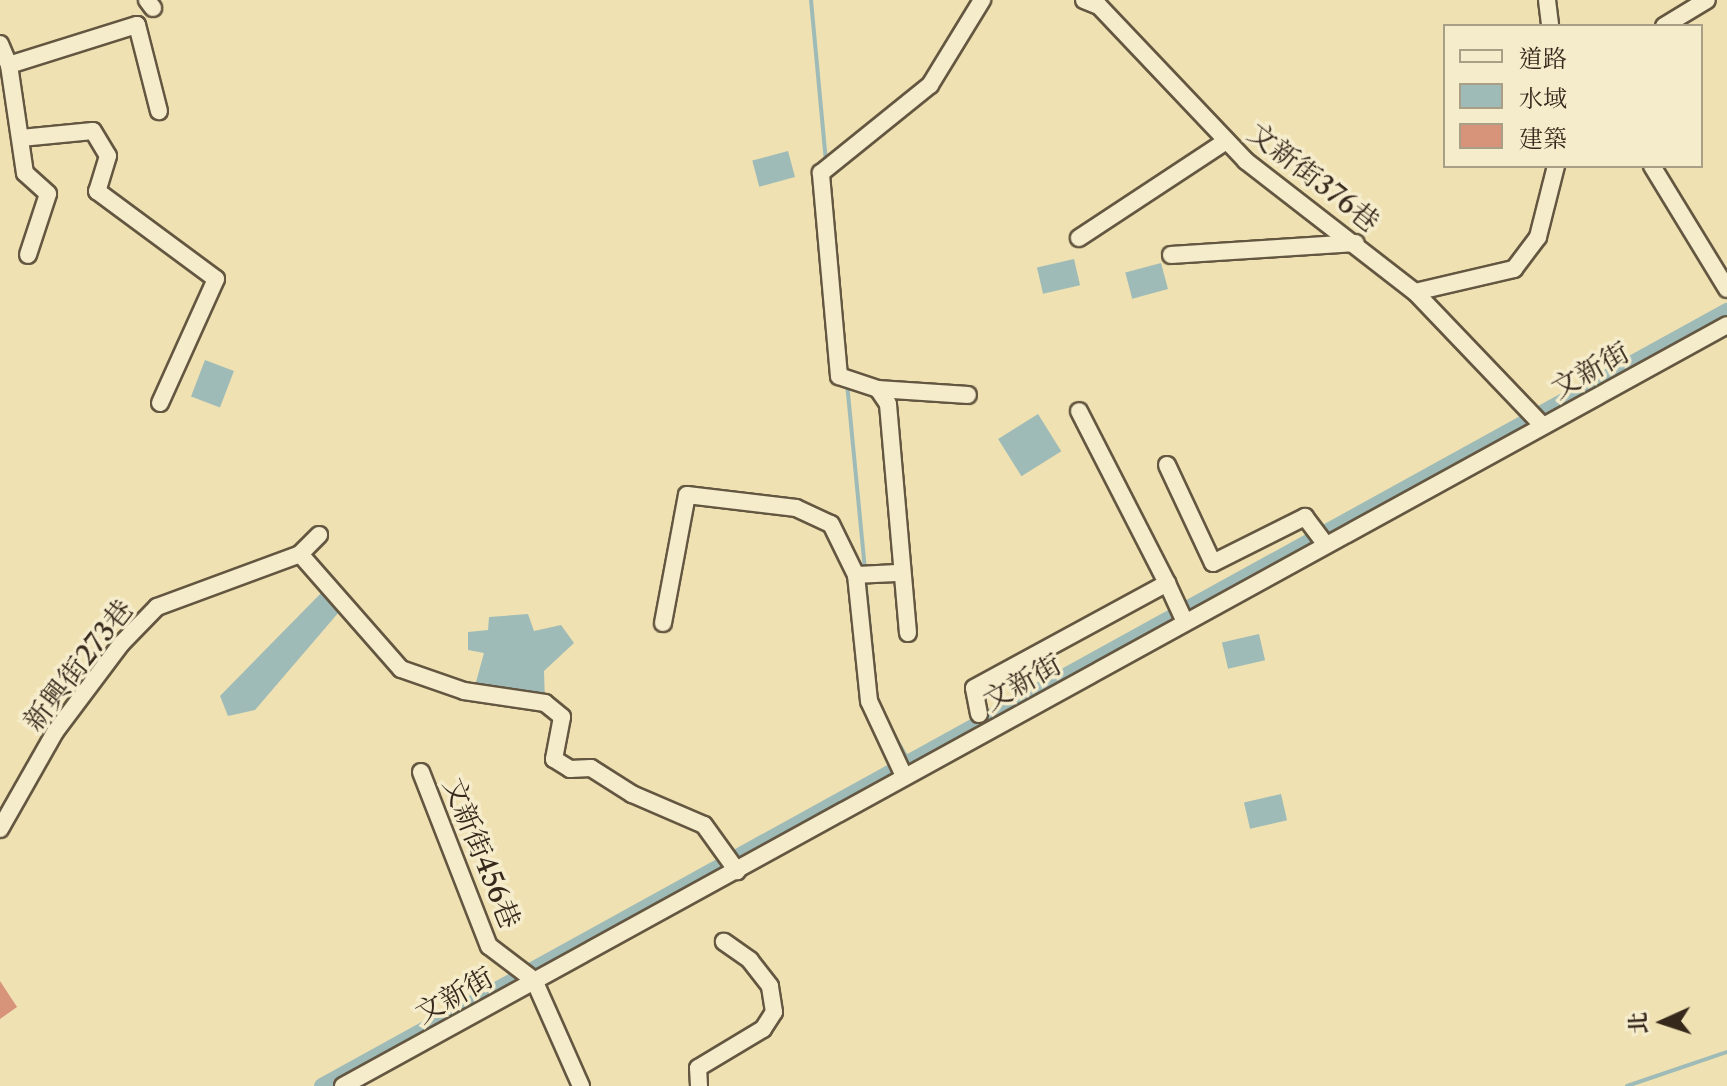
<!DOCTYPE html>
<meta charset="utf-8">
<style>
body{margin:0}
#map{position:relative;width:1727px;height:1086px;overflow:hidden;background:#efe1b1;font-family:"Libre Caslon Text","Noto Serif TC",serif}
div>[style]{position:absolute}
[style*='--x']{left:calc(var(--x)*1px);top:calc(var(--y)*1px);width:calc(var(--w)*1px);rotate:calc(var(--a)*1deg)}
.water>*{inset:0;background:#9fbbb8;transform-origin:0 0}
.stream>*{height:4px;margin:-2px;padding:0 2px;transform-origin:2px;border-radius:2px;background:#9fbbb8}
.canal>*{height:16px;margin:-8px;padding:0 8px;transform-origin:8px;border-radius:8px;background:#9fbbb8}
.building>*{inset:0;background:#d8937b}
.roads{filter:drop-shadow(2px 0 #645741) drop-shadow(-2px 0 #645741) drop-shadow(0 2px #645741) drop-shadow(0 -2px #645741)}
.minor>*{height:16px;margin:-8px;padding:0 8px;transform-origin:8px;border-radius:8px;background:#f5eccc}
span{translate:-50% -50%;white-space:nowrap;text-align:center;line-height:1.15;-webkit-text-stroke:7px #f5eccc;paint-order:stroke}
.street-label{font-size:28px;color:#36291c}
.legend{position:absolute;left:1443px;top:24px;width:260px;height:144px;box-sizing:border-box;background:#f5eccc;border:2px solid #a99e86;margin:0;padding:10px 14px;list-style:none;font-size:24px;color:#36291c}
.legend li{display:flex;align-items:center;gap:16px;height:40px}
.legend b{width:40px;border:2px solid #a99e86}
.north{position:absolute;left:1623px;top:982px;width:80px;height:80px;-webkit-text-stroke:6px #f5eccc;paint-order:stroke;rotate:267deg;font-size:22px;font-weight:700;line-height:32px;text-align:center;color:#36291c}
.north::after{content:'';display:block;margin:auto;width:28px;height:36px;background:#36291c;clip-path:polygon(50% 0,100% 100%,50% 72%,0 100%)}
</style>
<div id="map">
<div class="water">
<i style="left:788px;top:151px;width:27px;height:37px;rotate:75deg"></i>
<i style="left:1074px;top:259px;width:27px;height:38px;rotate:77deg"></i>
<i style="left:1161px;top:263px;width:27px;height:37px;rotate:75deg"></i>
<i style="left:205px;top:360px;width:31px;height:39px;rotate:21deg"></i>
<i style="left:1038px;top:414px;width:44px;height:47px;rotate:58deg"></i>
<i style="clip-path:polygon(328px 586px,345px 605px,255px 710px,228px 716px,220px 696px)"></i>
<i style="clip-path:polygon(528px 614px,534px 631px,561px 625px,574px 643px,544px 671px,545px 703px,473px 693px,484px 653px,468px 650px,468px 632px,488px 630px,489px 617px)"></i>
<i style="left:1259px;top:634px;width:27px;height:38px;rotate:77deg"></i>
<i style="left:1281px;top:794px;width:27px;height:38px;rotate:77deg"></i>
</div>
<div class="stream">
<i style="--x:811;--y:0;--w:164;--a:84.7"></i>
<i style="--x:847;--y:383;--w:187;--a:84.5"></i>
<i style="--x:865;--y:578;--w:124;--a:84.4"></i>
<i style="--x:891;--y:730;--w:38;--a:60"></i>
<i style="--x:1627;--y:1086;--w:106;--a:-18.8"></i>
</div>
<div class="canal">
<i style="--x:322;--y:1086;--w:1605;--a:-28.88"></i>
</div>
<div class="building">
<i style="clip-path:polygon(0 981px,17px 1007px,0 1019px)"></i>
</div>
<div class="roads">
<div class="minor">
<i style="--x:147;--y:0;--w:10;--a:53"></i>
<i style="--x:1084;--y:0;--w:16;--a:22"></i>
<i style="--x:1099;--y:6;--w:214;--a:46.5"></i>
<i style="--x:1246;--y:161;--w:214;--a:37.8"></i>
<i style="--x:1415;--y:292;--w:185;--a:46.3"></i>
<i style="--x:1547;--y:0;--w:26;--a:83"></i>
<i style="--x:1664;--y:26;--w:50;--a:-31.2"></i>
<i style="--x:0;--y:44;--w:23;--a:67"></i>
<i style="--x:9;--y:65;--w:109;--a:81.6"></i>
<i style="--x:25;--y:173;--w:31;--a:42"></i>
<i style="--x:48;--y:194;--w:64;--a:108.2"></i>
<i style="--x:9;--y:65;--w:134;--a:-17.4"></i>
<i style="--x:137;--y:25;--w:89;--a:75.7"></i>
<i style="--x:21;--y:138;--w:72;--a:-5.6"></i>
<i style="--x:93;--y:131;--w:29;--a:59"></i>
<i style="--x:108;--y:156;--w:37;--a:107"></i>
<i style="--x:97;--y:191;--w:148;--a:36.5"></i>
<i style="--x:216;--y:279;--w:136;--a:114.3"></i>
<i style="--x:1652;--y:166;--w:144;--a:58.6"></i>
<i style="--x:1079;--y:238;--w:176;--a:-33.4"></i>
<i style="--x:1171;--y:255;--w:185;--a:-3.7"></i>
<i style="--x:1415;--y:292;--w:102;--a:-13.1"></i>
<i style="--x:1514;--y:269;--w:40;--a:-53"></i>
<i style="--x:1538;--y:237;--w:73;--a:-75.8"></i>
<i style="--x:878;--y:389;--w:90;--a:3.8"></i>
<i style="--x:1167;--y:465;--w:108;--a:64.9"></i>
<i style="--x:1213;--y:563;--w:103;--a:-26.6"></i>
<i style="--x:1305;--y:517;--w:35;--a:53"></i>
<i style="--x:300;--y:554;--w:153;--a:48.7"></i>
<i style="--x:401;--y:669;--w:67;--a:19.2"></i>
<i style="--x:464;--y:691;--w:82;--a:8.4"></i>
<i style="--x:545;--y:703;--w:22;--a:39"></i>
<i style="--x:562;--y:717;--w:43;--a:100.8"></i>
<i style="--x:554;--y:759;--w:19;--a:32"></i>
<i style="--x:570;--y:769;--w:21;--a:-3"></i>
<i style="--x:591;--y:768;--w:49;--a:32.4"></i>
<i style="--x:632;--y:794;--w:78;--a:23.3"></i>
<i style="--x:704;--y:825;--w:57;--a:54.3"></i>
<i style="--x:856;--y:575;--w:43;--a:-2.7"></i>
<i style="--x:1167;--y:583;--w:43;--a:65.2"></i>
<i style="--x:663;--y:623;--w:130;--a:-79.4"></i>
<i style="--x:687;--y:495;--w:110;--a:6.8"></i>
<i style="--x:796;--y:508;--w:38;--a:25"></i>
<i style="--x:831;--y:524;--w:57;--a:63.9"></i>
<i style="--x:856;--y:575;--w:127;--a:84.1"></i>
<i style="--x:869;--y:701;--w:83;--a:65"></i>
<i style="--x:908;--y:633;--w:230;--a:-95"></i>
<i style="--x:888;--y:404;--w:18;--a:-124"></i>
<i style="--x:878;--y:389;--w:41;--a:-161.6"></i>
<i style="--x:839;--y:376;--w:204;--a:-95.1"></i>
<i style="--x:821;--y:173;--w:140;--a:-38.9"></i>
<i style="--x:930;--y:85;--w:100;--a:-58.5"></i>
<i style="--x:979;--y:714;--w:26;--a:-101"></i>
<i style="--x:974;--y:688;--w:220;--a:-28.5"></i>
<i style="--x:1167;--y:583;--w:193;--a:-117.1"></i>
<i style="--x:421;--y:772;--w:187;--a:68.7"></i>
<i style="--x:489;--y:946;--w:56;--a:37.1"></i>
<i style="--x:534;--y:980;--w:116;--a:66.1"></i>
<i style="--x:0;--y:829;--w:112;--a:-60.4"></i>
<i style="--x:55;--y:732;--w:110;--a:-53.1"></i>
<i style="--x:121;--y:644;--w:52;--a:-45.8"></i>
<i style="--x:157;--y:607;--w:153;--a:-20.3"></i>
<i style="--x:300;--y:554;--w:27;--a:-45"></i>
<i style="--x:343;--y:1086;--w:1579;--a:-28.8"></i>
<i style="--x:699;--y:1086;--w:18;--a:-93"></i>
<i style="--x:698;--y:1068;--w:76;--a:-31"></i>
<i style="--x:763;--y:1029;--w:20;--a:-57"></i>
<i style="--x:774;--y:1012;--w:26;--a:-99"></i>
<i style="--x:770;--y:986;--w:33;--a:-128"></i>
<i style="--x:750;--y:960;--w:32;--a:-145"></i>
</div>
</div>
<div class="street-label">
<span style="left:1314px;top:177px;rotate:38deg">文新街376巷</span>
<span style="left:1590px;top:370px;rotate:-29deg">文新街</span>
<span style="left:78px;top:665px;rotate:-52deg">新興街273巷</span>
<span style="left:1022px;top:682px;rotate:-29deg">文新街</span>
<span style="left:482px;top:853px;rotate:68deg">文新街456巷</span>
<span style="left:454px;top:995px;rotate:-29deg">文新街</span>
</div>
<ul class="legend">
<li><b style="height:10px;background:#f5eccc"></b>道路</li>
<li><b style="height:22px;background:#9fbbb8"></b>水域</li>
<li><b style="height:22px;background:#d8937b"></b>建築</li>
</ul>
<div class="north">北</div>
</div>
